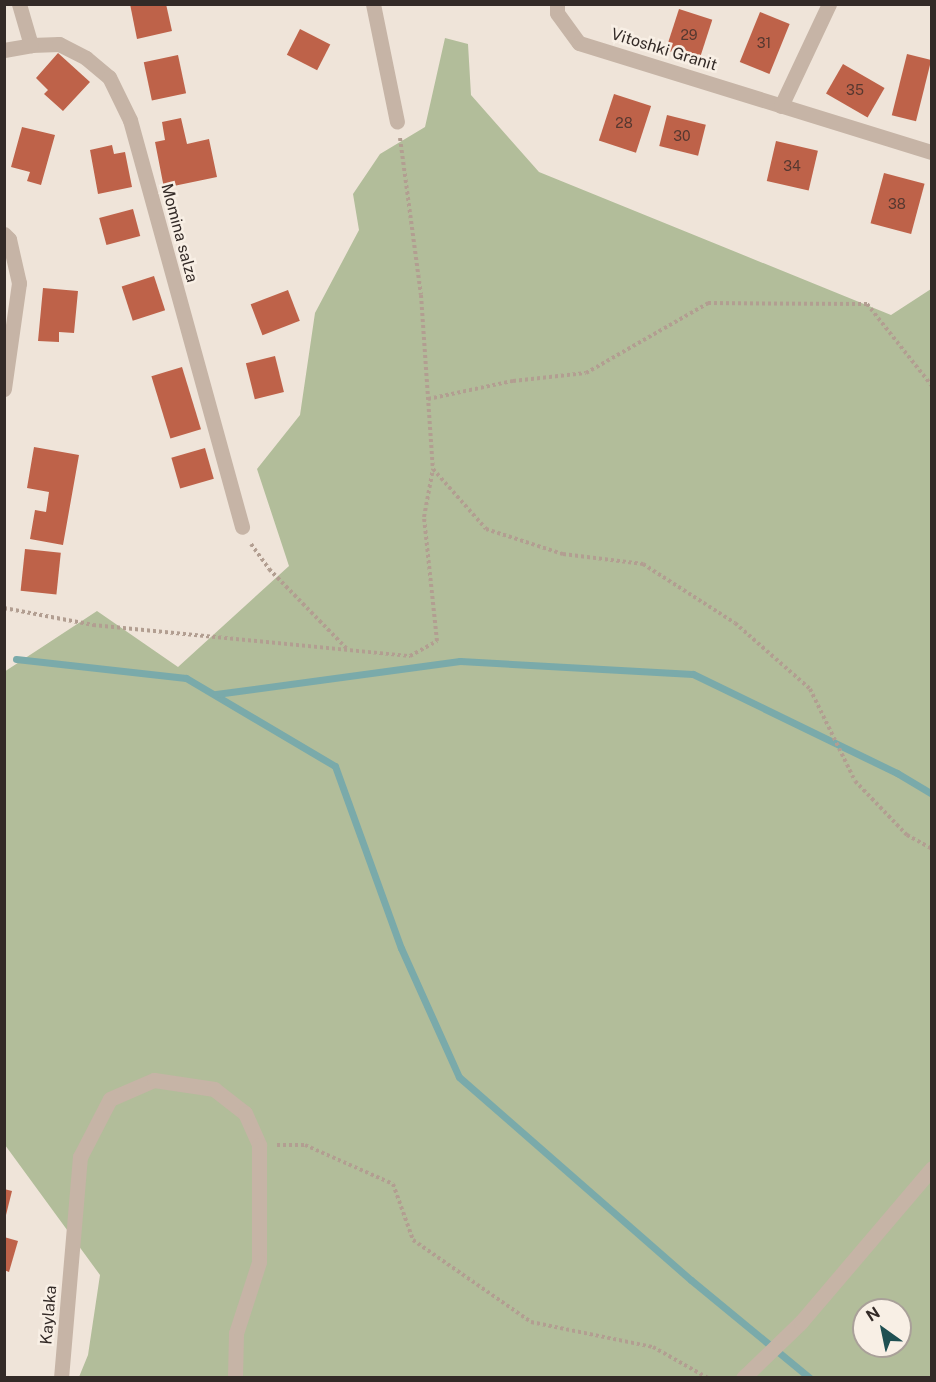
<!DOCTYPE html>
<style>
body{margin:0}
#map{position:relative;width:936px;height:1382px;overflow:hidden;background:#efe4d9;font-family:"Public Sans",sans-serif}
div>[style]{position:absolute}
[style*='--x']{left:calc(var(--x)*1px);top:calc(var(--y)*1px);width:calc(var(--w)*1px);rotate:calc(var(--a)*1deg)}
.green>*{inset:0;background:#b2bd9a}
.stream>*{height:7px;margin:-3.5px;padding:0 3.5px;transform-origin:3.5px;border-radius:3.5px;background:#7aaaaa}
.building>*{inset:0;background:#be6249;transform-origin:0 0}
.path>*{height:4px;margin-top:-2px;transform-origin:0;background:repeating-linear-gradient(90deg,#b29e91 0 3px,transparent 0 6px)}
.street>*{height:15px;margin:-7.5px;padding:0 7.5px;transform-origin:7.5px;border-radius:7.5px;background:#c6b4a6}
span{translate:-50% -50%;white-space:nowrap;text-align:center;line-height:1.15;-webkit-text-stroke:5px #f8efe5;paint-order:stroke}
.number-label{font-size:14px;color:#563830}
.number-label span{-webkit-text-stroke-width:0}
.street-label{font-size:16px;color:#332a27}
.frame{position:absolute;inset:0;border:6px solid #332a27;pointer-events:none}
.north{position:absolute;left:852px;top:1298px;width:60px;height:60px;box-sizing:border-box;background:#f8efe5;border:2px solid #a9a099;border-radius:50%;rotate:327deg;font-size:16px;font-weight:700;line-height:24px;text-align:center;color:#332a27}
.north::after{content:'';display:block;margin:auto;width:21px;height:27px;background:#1f5052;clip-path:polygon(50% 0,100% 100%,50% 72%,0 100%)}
</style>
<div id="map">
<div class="green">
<i style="clip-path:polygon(evenodd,445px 38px,468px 44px,471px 95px,539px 172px,891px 315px,931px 289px,931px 1377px,79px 1377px,88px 1355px,100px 1275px,5px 1145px,4px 672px,97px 611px,178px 667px,289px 566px,257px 469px,300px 415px,315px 313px,359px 230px,353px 194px,380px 154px,425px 127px,445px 38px,864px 1310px,900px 1310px,900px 1346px,864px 1346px,864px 1310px)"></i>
</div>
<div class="stream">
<i style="--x:16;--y:659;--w:171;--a:6.4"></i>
<i style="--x:186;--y:678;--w:173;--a:30.6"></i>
<i style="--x:335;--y:766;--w:194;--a:70.1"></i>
<i style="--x:401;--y:948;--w:141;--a:65.8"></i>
<i style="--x:459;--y:1077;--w:308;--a:41.2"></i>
<i style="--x:691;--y:1280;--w:154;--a:39.5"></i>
<i style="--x:216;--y:694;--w:246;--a:-7.7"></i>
<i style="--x:460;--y:661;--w:233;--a:3.2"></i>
<i style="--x:693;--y:674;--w:227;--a:25.9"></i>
<i style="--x:897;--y:773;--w:41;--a:31"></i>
</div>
<div class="building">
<i style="clip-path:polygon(130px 4px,166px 4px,172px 31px,137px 39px)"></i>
<i style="left:679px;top:9px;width:35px;height:43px;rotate:18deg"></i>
<i style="left:760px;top:12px;width:32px;height:54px;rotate:22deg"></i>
<i style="left:300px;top:29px;width:34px;height:29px;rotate:27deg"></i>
<i style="clip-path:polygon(58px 53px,90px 82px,63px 111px,44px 94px,48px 90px,36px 78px)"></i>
<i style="left:907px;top:54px;width:25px;height:63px;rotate:14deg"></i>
<i style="left:178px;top:55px;width:39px;height:35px;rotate:78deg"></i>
<i style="left:843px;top:64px;width:48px;height:34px;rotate:30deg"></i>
<i style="left:614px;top:94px;width:39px;height:49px;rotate:18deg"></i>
<i style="left:667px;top:115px;width:40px;height:32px;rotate:14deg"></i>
<i style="clip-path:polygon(181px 118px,187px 144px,209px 139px,217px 177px,164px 188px,155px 142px,165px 140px,162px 122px)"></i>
<i style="clip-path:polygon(22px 127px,55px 135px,41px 185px,27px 181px,30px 172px,11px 167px)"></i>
<i style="left:776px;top:141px;width:43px;height:41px;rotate:13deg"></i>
<i style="clip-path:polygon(112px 145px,114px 154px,125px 152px,132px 187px,98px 194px,90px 150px)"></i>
<i style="left:884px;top:173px;width:42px;height:52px;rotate:15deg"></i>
<i style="left:133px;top:209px;width:28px;height:35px;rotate:75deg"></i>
<i style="left:154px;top:276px;width:36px;height:34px;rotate:72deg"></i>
<i style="clip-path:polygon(43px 288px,78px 291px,74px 333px,59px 332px,59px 342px,38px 341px)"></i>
<i style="left:288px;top:290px;width:33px;height:40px;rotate:69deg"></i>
<i style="left:275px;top:356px;width:37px;height:30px;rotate:76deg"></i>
<i style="left:182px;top:367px;width:65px;height:32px;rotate:73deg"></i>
<i style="clip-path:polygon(34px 447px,79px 455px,63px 545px,30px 539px,35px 510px,46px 512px,49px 492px,27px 488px)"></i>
<i style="left:205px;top:448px;width:32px;height:35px;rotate:74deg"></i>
<i style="left:25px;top:549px;width:36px;height:42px;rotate:6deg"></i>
<i style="clip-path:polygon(4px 1189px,12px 1191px,5px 1219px,4px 1219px)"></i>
<i style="clip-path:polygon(4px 1237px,18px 1241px,9px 1272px,4px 1270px)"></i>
</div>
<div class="path">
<i style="--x:400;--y:138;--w:158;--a:82.4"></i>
<i style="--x:421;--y:295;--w:174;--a:86.1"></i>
<i style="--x:433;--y:469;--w:80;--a:48.5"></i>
<i style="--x:486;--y:529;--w:81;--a:18"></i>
<i style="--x:563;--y:554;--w:81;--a:7.1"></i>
<i style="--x:643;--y:564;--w:109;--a:32.7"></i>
<i style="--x:735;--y:623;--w:100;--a:41.3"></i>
<i style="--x:810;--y:689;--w:102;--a:63.9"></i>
<i style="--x:855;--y:781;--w:75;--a:46.1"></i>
<i style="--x:907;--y:835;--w:29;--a:29"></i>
<i style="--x:428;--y:399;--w:87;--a:-12"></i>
<i style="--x:513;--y:381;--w:73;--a:-6.3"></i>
<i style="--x:586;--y:373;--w:141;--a:-29.8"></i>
<i style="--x:708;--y:303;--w:159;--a:0.4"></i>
<i style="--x:867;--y:304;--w:105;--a:51.6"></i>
<i style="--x:251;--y:544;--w:31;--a:54"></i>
<i style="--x:269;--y:569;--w:112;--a:45.7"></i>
<i style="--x:4;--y:608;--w:91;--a:10.8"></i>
<i style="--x:93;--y:625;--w:319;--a:5.6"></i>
<i style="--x:410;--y:656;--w:31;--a:-29"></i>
<i style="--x:437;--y:641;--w:125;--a:-96"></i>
<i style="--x:424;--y:517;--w:49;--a:-79.4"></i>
<i style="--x:277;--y:1145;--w:28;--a:0"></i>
<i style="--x:305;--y:1145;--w:96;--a:23.9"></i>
<i style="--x:393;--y:1184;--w:59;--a:70.3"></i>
<i style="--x:413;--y:1240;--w:144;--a:34.8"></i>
<i style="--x:531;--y:1322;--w:125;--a:11.6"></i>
<i style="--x:653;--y:1347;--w:63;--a:29.4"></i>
</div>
<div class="street">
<i style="--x:19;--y:4;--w:43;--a:73.7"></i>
<i style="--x:31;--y:45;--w:28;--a:-2"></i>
<i style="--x:59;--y:44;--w:30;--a:27"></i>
<i style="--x:86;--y:58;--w:30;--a:40"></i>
<i style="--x:109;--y:77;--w:48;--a:64"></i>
<i style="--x:130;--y:120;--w:422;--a:74.6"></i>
<i style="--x:373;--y:4;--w:120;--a:78.5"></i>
<i style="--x:557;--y:4;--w:9;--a:90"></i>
<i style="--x:557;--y:13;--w:37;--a:54"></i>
<i style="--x:579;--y:43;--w:369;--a:17.2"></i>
<i style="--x:4;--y:50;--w:27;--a:-10"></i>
<i style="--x:781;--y:106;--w:113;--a:-64.8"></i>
<i style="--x:4;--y:234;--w:7;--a:45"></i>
<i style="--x:9;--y:239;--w:45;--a:77.2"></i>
<i style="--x:19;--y:283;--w:107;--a:98.1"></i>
<i style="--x:61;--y:1378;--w:222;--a:-85.1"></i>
<i style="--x:80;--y:1157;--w:65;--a:-62.7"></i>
<i style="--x:110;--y:1099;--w:48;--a:-23.4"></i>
<i style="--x:154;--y:1080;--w:61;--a:8.5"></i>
<i style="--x:214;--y:1089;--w:39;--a:38"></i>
<i style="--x:245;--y:1113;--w:35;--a:66"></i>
<i style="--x:259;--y:1145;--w:117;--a:90"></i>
<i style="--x:259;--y:1262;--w:75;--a:107.9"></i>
<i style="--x:236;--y:1333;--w:45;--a:91.3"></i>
<i style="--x:743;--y:1378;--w:81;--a:-44"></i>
<i style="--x:801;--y:1322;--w:202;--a:-49.6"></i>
</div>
<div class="number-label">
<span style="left:689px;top:35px">29</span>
<span style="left:764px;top:43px">31</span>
<span style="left:855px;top:90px">35</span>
<span style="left:624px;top:123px">28</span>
<span style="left:682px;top:136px">30</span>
<span style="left:792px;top:166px">34</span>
<span style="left:897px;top:204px">38</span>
</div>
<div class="street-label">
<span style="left:664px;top:50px;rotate:17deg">Vitoshki Granit</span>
<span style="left:179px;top:233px;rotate:75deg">Momina salza</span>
<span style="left:49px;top:1315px;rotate:-85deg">Kaylaka</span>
</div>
<div class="frame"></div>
<div class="north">N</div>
</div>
